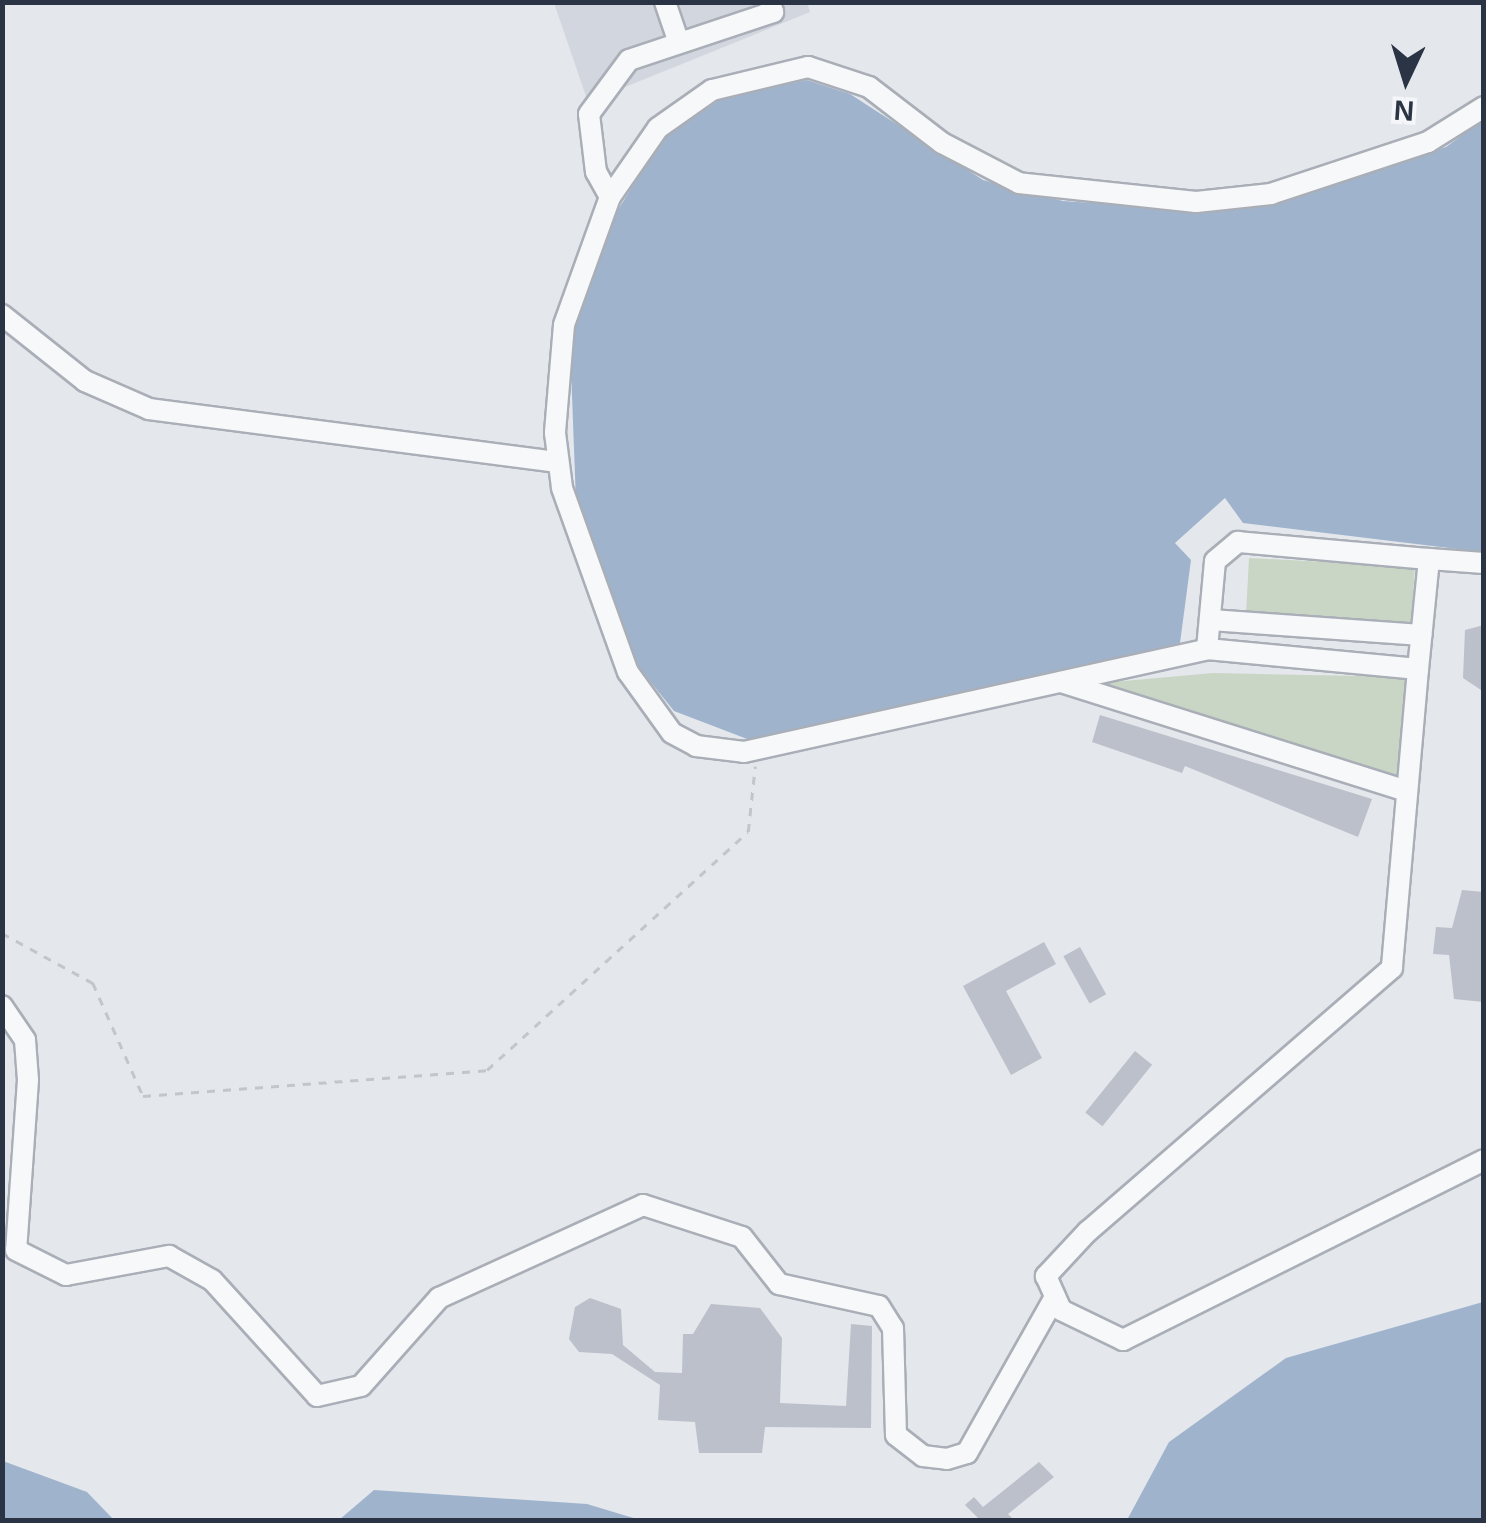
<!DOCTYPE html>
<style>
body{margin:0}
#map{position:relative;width:1486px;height:1523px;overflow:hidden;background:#e4e7ec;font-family:Helvetica,sans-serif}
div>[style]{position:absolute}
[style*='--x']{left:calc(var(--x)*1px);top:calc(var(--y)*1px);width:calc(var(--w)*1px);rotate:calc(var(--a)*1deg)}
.built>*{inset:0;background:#d2d6de}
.green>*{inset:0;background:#c9d6c5;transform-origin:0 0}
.water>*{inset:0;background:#9fb4cc}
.building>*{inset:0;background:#bbc0ca;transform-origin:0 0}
.path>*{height:2.5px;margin-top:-1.25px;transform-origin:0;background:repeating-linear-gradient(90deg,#c2c5cb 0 8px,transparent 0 16px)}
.roads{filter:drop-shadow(2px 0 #a9aeb7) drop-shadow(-2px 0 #a9aeb7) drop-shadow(0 2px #a9aeb7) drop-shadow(0 -2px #a9aeb7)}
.minor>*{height:20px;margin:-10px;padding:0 10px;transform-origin:10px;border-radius:10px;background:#f7f8fa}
span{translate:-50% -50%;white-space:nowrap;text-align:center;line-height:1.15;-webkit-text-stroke:10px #f4f6f9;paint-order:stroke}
.frame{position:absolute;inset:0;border:5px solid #2b3445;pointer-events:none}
.north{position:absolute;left:1356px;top:30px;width:100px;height:100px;-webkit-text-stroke:8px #f4f6f9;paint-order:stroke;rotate:184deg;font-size:28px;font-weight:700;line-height:40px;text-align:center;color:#2b3445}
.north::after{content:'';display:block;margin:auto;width:35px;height:45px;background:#2b3445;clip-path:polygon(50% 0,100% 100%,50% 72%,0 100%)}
</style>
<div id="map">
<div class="built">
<i style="clip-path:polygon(807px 2px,810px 12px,588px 102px,554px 3px)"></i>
</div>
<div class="green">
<i style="left:1249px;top:558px;width:166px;height:60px;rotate:3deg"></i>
<i style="clip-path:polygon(1213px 673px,1409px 677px,1397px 782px,1102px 683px)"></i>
</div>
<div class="water">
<i style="clip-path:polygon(807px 80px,850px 94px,983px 180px,1063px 201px,1183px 209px,1340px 179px,1446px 147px,1483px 120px,1482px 552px,1243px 523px,1225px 498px,1175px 543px,1191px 560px,1180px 643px,755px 742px,674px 711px,637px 665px,576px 502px,570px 342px,599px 240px,663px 138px,723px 98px)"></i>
<i style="clip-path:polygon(1483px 1302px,1483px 1520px,1127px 1520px,1169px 1442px,1286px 1358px)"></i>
<i style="clip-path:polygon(3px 1461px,87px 1492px,114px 1520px,3px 1520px)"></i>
<i style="clip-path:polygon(374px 1490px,587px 1504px,640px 1520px,339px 1520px)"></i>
</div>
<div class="building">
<i style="clip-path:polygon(1484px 625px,1484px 692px,1463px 678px,1465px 630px)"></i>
<i style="clip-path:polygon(1100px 715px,1372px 799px,1358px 837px,1185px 766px,1182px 773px,1092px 742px)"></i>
<i style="clip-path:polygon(1462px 890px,1484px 892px,1484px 1002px,1454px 999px,1449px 955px,1433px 954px,1436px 927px,1452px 928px)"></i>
<i style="clip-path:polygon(1044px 942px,1056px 964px,1006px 991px,1042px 1058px,1011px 1075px,963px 986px)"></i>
<i style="left:1080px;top:947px;width:54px;height:19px;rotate:61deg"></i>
<i style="left:1135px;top:1051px;width:22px;height:79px;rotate:39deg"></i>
<i style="clip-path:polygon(590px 1298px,621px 1309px,623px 1345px,655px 1372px,682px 1373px,683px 1334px,693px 1334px,711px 1304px,760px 1308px,782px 1338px,780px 1403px,846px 1406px,851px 1324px,872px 1326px,871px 1428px,765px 1427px,762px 1453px,699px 1453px,695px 1422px,658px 1420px,660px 1385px,612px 1354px,579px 1352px,569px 1339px,575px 1307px)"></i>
<i style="clip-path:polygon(1039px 1462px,1054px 1477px,1008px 1514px,1014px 1520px,980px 1520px,965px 1505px,974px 1497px,983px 1507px)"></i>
</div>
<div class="path">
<i style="--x:2;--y:933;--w:104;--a:28.8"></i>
<i style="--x:93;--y:983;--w:124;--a:66.1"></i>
<i style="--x:143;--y:1096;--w:345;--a:-4.3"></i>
<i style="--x:487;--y:1070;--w:353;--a:-42.4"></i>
<i style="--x:748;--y:832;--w:66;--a:-83.9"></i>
</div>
<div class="roads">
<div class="minor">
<i style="--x:665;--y:2;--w:43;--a:71.1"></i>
<i style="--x:1484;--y:107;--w:66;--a:148"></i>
<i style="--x:1428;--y:142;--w:165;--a:161.7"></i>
<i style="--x:1271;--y:194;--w:75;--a:173.9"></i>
<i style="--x:1196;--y:202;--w:178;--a:-173.9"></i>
<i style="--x:1019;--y:183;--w:87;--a:-152.5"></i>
<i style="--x:942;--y:143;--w:92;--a:-142.5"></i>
<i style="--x:869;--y:87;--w:64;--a:-161.8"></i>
<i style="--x:808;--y:67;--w:99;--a:166.5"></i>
<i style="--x:712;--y:90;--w:66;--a:144.9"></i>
<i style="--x:658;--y:128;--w:84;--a:124.8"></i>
<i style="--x:610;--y:197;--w:136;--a:109.8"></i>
<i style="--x:564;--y:325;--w:108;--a:94.8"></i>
<i style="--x:555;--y:433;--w:55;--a:82.7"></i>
<i style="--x:562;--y:488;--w:195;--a:70.3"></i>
<i style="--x:628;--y:672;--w:75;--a:54.2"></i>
<i style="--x:672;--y:733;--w:27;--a:28"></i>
<i style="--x:696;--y:746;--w:48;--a:7.1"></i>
<i style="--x:744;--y:752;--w:474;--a:-12.5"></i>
<i style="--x:1207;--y:649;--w:212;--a:5.4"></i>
<i style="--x:1418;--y:669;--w:300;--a:95"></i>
<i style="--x:1392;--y:968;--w:402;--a:139.1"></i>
<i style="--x:1088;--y:1231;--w:62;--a:133"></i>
<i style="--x:1046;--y:1276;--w:37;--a:66"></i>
<i style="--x:1061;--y:1310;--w:69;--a:25.8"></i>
<i style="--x:1123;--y:1340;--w:403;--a:-26.5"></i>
<i style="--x:610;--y:197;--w:29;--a:-119"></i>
<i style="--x:596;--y:172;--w:58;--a:-96.9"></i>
<i style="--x:589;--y:114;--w:67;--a:-53.5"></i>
<i style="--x:629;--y:60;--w:152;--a:-18.4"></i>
<i style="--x:773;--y:12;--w:10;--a:-107"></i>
<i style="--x:2;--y:315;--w:106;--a:38.5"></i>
<i style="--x:85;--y:381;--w:70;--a:23.6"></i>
<i style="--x:149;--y:409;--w:410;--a:7.4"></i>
<i style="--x:1429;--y:559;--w:55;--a:4.2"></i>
<i style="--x:1211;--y:620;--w:211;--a:4.1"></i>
<i style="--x:1207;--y:649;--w:88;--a:-84.8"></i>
<i style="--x:1215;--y:561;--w:30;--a:-40"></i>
<i style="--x:1238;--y:542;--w:192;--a:5.1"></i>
<i style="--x:1429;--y:559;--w:111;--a:95.7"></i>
<i style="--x:1061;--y:682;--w:362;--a:17.5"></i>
<i style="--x:2;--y:1006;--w:41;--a:55.9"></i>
<i style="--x:25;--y:1040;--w:40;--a:85.7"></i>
<i style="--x:28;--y:1080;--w:170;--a:94"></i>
<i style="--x:16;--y:1250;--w:56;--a:26.6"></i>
<i style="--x:66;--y:1275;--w:105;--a:-10.5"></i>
<i style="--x:169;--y:1256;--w:49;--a:29.2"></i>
<i style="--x:212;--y:1280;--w:156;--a:47.8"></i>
<i style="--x:317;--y:1396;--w:45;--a:-12.8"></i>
<i style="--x:361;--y:1386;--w:118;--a:-48.4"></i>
<i style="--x:439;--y:1298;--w:224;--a:-24.5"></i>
<i style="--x:643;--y:1205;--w:104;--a:17.9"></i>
<i style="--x:742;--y:1237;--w:60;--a:51.8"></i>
<i style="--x:779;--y:1284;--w:102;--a:12.4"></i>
<i style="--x:879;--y:1306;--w:26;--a:58"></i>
<i style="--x:893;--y:1328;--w:107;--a:88.4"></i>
<i style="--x:896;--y:1435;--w:34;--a:38"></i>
<i style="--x:923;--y:1456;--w:24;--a:7"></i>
<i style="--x:947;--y:1459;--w:21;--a:-17"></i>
<i style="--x:967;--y:1453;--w:179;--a:-60.6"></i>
</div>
</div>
<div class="frame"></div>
<div class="north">N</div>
</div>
